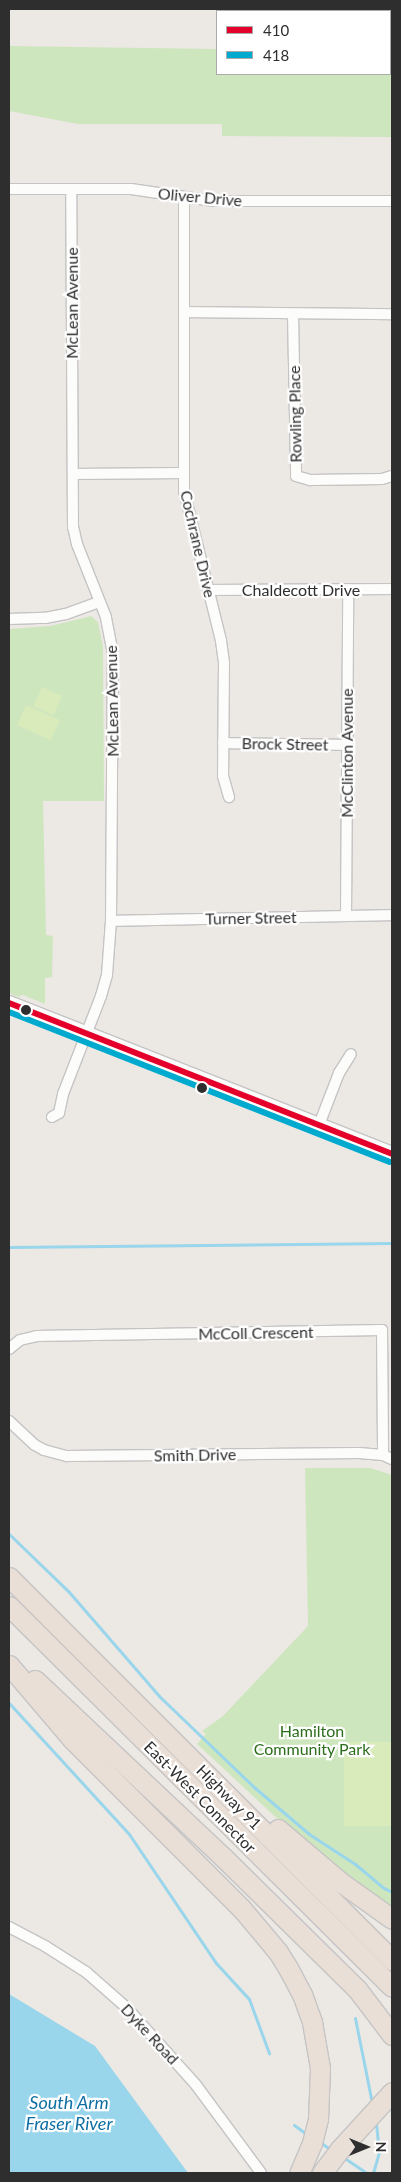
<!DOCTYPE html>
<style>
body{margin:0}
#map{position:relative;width:401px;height:2182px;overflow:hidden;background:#ece8e4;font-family:Lato,sans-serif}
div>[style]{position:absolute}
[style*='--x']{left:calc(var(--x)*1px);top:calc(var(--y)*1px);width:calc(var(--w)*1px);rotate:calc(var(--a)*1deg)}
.green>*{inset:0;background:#cee6be}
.pitch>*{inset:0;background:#d9eabb;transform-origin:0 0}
.water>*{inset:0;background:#99d6ec}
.stream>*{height:3px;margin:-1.5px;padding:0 1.5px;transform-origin:1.5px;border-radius:1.5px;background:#99d6ec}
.roads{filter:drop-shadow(1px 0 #c5c4c5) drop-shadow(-1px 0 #c5c4c5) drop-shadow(0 1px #c5c4c5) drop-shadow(0 -1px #c5c4c5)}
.street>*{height:10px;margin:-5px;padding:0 5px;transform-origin:5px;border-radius:5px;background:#fcfcfb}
.secondary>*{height:14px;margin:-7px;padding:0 7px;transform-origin:7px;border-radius:7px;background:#fcfcfb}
.highway>*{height:19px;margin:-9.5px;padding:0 9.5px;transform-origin:9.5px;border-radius:9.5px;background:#eadfd6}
.bus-1>*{height:6px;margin:-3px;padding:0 3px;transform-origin:3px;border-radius:3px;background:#e4002b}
.bus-2>*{height:6px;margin:-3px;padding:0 3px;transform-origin:3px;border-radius:3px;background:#00a9ce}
.dots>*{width:14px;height:14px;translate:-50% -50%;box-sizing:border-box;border:2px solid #fff;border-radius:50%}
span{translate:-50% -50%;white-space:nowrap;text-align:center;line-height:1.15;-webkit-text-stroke:4.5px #fff;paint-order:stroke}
.street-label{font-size:16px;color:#2e2e2e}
.park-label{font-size:16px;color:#2c6e1b}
.water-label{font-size:18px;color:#0d6fa3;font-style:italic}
.frame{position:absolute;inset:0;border:10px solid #2e2e2e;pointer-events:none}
.legend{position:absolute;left:216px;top:10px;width:175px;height:65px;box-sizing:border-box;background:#fff;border:1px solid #ababab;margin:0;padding:6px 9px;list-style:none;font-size:15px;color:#2e2e2e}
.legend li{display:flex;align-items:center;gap:10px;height:25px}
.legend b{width:25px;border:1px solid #ababab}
.north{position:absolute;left:341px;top:2122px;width:50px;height:50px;-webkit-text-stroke:4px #fff;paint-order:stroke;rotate:90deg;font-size:14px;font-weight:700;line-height:20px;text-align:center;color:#2e2e2e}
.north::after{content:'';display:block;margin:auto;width:18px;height:22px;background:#2e2e2e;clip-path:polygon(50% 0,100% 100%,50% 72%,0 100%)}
</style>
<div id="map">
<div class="green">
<i style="clip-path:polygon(9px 46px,217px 49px,217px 74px,390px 74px,390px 52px,392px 52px,392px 137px,222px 136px,222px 124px,78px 124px,9px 111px)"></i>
<i style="clip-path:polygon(91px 616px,98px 622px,103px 647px,104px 801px,43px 801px,46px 935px,53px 936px,52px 977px,45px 978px,45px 1004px,23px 995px,18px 997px,9px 993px,9px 629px,51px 626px)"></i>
<i style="clip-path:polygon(305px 1468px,371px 1468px,392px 1475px,392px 1910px,297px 1837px,197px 1744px,206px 1734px,202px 1731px,223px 1716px,308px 1626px)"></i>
</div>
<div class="pitch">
<i style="left:42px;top:687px;width:22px;height:21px;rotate:24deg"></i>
<i style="left:26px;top:705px;width:37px;height:22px;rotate:24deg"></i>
<i style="left:344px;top:1742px;width:48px;height:84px"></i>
</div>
<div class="water">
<i style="clip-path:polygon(9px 1994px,95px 2046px,188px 2173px,9px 2173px)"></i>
</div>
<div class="stream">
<i style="--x:9;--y:1247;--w:383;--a:-0.6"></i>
<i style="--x:9;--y:1534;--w:83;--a:44"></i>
<i style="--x:69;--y:1592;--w:138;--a:49.1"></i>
<i style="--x:159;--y:1696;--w:133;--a:43.8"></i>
<i style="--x:255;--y:1788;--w:71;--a:40.4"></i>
<i style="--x:309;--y:1834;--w:55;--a:33.1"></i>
<i style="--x:355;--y:1864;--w:38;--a:40"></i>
<i style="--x:384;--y:1888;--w:9;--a:27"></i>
<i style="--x:9;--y:1703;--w:178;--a:47.5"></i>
<i style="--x:129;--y:1834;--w:156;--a:56"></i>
<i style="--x:216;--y:1963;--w:49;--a:47.5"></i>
<i style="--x:249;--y:1999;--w:58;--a:69.7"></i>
<i style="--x:355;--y:2018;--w:87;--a:78.7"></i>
<i style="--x:294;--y:2125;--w:17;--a:36"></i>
<i style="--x:320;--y:2142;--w:14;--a:36"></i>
<i style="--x:343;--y:2157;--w:29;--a:34"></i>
<i style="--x:373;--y:2173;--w:22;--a:-74"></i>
<i style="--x:379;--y:2152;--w:31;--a:-96"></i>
</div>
<div class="roads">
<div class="street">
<i style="--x:9;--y:189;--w:122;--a:0"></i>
<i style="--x:131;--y:189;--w:83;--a:8.3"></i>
<i style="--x:213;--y:201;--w:179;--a:0"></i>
<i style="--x:184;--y:198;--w:293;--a:90"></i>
<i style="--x:184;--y:491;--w:154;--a:76.1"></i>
<i style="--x:221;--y:641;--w:22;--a:82"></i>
<i style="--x:224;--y:663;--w:113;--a:90.5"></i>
<i style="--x:223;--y:776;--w:22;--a:74"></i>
<i style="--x:185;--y:312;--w:207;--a:0.6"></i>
<i style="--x:293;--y:314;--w:162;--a:88.9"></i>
<i style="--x:296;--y:476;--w:15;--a:16"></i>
<i style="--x:310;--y:480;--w:72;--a:-0.8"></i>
<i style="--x:382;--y:479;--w:10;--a:-17"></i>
<i style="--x:73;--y:474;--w:110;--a:-0.5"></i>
<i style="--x:209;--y:590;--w:183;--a:-0.3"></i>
<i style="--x:9;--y:619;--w:36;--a:-2"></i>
<i style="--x:45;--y:618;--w:21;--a:-11"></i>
<i style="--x:66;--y:614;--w:35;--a:-20"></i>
<i style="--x:223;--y:743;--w:124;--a:0.9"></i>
<i style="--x:346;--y:916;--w:327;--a:-89.6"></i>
<i style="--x:111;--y:921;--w:281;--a:-1.2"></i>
<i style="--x:52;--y:1117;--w:8;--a:-30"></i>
<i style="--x:59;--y:1113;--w:19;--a:-78"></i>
<i style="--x:63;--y:1094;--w:105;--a:-68.8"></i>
<i style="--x:101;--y:996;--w:22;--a:-74"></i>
<i style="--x:107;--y:975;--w:54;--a:-85.8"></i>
<i style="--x:111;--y:921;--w:267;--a:-89.6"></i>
<i style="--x:113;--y:654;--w:38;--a:-101"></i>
<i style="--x:106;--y:617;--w:79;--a:-111.7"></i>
<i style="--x:77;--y:544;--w:17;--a:-103"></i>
<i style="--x:73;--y:527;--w:337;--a:-90.3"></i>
<i style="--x:319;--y:1125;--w:56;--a:-69"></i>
<i style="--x:339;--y:1073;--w:22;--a:-58"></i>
<i style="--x:9;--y:1349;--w:14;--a:-39"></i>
<i style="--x:20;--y:1340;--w:17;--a:-13"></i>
<i style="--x:37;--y:1336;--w:345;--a:-1"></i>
<i style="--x:382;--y:1330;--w:125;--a:89.5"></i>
<i style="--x:9;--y:1421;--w:35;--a:43"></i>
<i style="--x:35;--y:1445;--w:10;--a:29"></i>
<i style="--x:44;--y:1450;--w:24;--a:15"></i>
<i style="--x:67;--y:1456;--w:292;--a:-0.6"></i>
<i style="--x:359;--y:1453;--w:24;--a:5"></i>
<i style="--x:383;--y:1455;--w:10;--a:24"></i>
<i style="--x:9;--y:1927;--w:41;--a:27.8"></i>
<i style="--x:45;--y:1946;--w:49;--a:32.4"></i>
<i style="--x:86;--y:1972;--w:55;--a:41.3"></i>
<i style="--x:127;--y:2008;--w:103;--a:48.1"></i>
<i style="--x:196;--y:2085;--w:109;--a:53.5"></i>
</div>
<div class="secondary">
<i style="--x:9;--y:1003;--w:412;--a:21.5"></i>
</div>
<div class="highway">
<i style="--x:9;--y:1577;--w:542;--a:45"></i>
<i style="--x:9;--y:1606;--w:540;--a:44.85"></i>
<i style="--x:9;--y:1665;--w:97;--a:49.6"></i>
<i style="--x:72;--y:1739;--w:240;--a:45"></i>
<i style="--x:242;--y:1909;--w:56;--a:50.1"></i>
<i style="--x:278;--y:1952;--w:19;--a:58"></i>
<i style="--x:288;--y:1968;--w:30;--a:62"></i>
<i style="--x:302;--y:1994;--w:30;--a:70"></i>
<i style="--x:312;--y:2022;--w:47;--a:80.1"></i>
<i style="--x:320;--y:2068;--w:51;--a:92.2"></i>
<i style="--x:318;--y:2119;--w:25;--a:104"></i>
<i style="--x:312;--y:2143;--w:33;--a:113"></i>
<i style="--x:35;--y:1680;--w:258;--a:43.3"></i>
<i style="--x:223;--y:1857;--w:188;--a:44.6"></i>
<i style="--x:357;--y:1989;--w:58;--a:52.7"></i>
<i style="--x:278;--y:1829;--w:80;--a:40.4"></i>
<i style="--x:339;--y:1881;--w:65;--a:35.6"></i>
<i style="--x:322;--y:2173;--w:30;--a:-53"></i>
<i style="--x:340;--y:2149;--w:77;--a:-47.6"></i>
</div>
</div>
<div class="bus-1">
<i style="--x:9;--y:1003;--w:412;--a:21.5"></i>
</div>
<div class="bus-2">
<i style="--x:9;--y:1012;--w:409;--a:21.5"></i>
</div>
<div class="dots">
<i style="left:26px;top:1010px;background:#2e2e2e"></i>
<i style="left:202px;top:1088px;background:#2e2e2e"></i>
</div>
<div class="street-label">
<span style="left:200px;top:197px;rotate:5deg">Oliver Drive</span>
<span style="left:72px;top:303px;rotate:-90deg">McLean Avenue</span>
<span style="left:295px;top:414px;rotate:-91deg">Rowling Place</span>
<span style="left:198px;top:544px;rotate:77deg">Cochrane Drive</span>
<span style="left:301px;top:590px">Chaldecott Drive</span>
<span style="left:112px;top:701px;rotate:-91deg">McLean Avenue</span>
<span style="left:285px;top:744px;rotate:1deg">Brock Street</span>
<span style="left:347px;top:753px;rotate:-90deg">McClinton Avenue</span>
<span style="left:251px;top:918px;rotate:-1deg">Turner Street</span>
<span style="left:256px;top:1333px;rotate:-1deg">McColl Crescent</span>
<span style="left:195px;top:1455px;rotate:-1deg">Smith Drive</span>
<span style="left:200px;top:1797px;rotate:45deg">East-West Connector</span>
<span style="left:229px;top:1797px;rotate:45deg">Highway 91</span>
<span style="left:150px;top:2034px;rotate:47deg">Dyke Road</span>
</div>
<div class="park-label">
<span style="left:312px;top:1740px">Hamilton<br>Community Park</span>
</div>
<div class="water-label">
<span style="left:69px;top:2113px">South Arm<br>Fraser River</span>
</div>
<div class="frame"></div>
<ul class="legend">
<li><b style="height:6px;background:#e4002b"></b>410</li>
<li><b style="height:6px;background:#00a9ce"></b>418</li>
</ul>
<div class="north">N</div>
</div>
